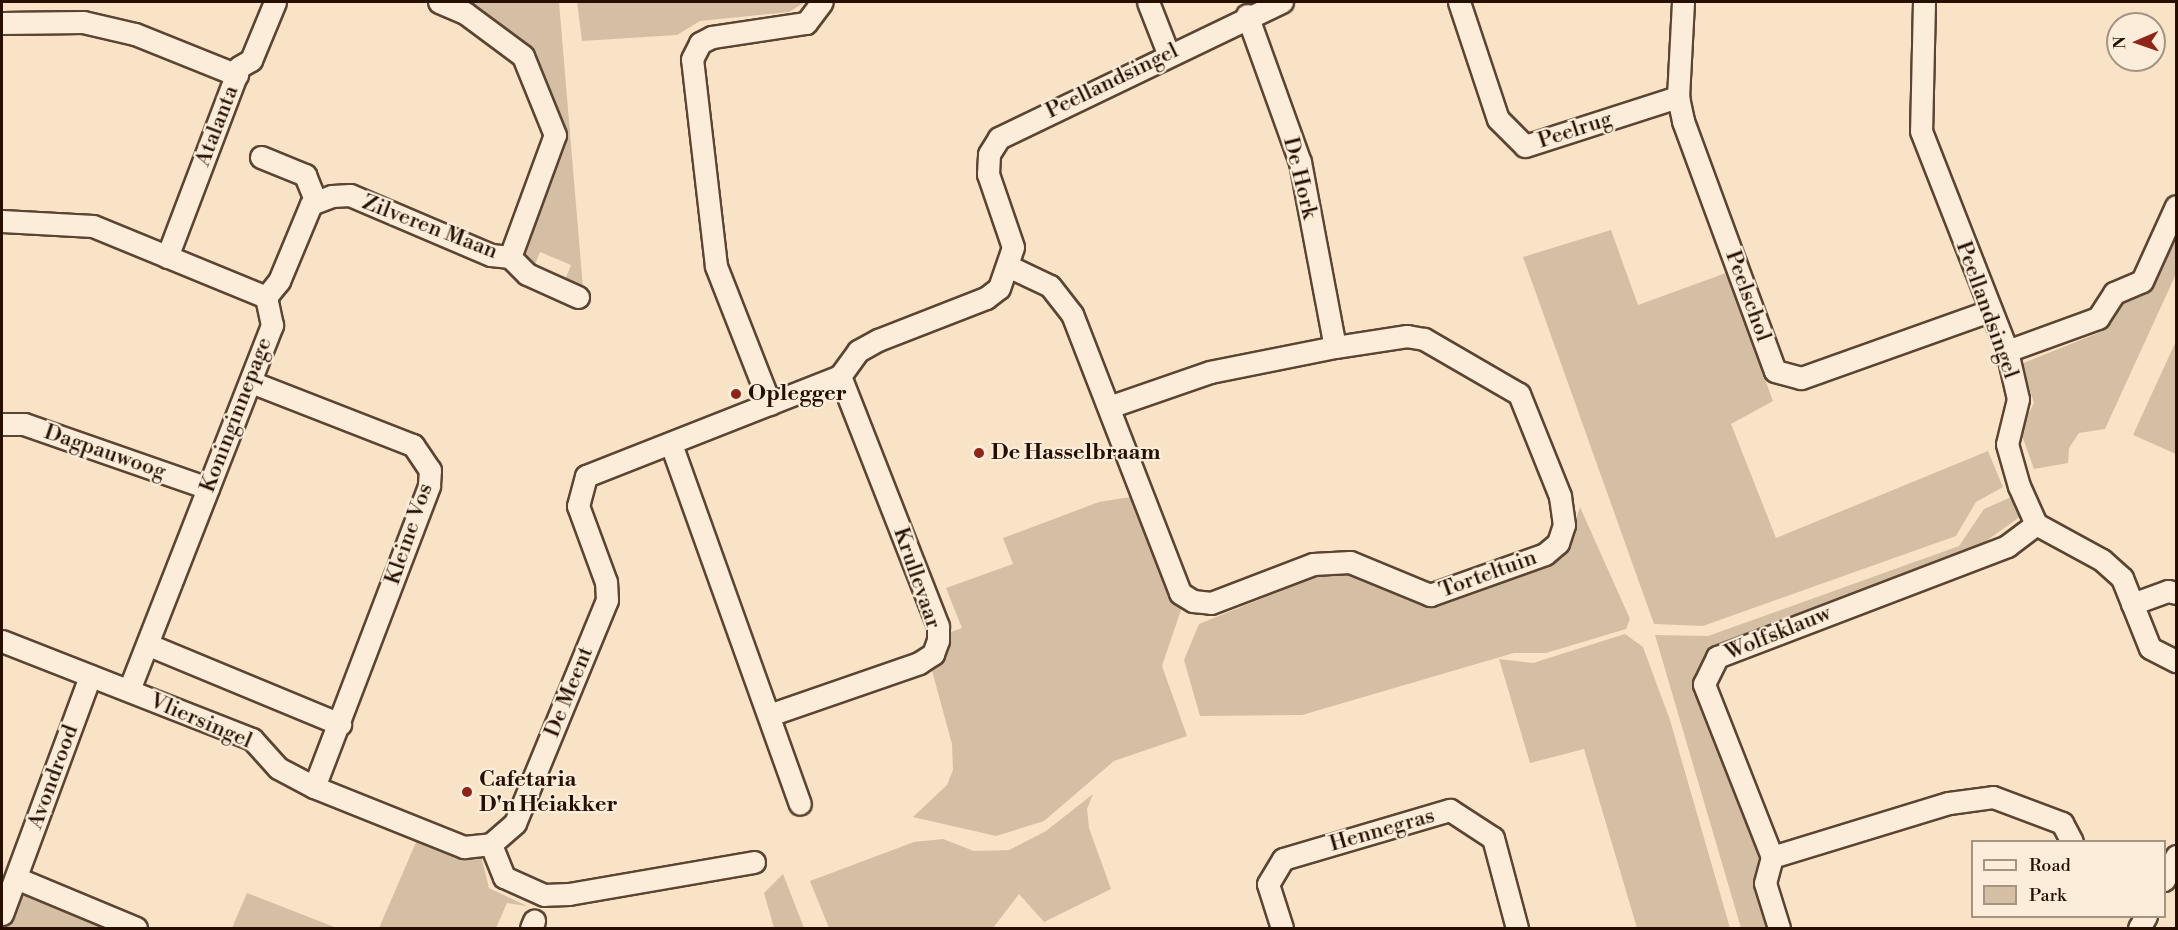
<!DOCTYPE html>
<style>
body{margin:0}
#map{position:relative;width:2178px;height:930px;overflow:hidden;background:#f9e3c6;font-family:"Libre Bodoni",serif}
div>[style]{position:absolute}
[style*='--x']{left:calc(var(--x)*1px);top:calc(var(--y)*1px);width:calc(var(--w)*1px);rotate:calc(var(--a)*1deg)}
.green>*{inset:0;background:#d5bfa4}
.roads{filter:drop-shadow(2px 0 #5c4432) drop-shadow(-2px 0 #5c4432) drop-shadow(0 2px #5c4432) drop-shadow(0 -2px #5c4432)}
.minor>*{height:21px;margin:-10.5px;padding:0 10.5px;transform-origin:10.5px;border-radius:10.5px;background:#fbedda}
.dots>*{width:16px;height:16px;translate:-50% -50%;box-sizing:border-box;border:3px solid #fbedda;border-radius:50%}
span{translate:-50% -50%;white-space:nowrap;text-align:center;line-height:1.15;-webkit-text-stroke:4.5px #fbedda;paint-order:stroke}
.street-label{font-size:22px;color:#270f00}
.poi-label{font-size:22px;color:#270f00;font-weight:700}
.left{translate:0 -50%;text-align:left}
.frame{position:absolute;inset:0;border:3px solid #270f00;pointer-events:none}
.legend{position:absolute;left:1971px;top:840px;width:195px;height:78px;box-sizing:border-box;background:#fbedda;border:2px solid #a69483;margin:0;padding:8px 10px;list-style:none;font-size:18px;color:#270f00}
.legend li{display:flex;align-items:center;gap:12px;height:30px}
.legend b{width:30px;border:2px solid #a69483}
.north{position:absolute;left:2106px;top:12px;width:60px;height:60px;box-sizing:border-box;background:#fbedda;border:2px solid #a69483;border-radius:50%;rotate:268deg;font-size:16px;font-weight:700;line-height:24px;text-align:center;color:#270f00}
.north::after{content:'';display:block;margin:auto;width:21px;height:27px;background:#8f2418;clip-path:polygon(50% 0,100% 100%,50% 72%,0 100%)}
</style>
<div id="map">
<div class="green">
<i style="clip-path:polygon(440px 2px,559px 2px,583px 288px,565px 280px,571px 265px,540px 252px,534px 267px,524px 251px,563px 131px,526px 42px)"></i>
<i style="clip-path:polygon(577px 2px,805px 2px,789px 12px,700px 21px,677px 35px,582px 41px)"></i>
<i style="clip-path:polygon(1611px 230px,1638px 305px,1726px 273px,1773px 401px,1731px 424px,1776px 538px,1988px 451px,2003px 487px,1976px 502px,1956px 536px,1703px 626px,1654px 624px,1523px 257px)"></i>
<i style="clip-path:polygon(2176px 232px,2176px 274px,2105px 429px,2079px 433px,2069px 448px,2068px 463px,2034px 469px,2020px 430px,2034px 403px,2021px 364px,2103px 331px,2112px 307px,2146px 291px)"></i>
<i style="clip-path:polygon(2176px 341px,2176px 454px,2133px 435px)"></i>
<i style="clip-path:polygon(2016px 495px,2024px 514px,1979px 546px,1709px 649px,1694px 684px,1761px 862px,1763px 872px,1754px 882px,1770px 928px,1741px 928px,1655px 635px,1708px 636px,1959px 546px,1984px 509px)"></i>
<i style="clip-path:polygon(1136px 496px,1182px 607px,1162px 666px,1187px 736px,1114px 761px,1044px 821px,996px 836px,913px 817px,947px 785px,953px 770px,952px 744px,931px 667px,943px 635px,962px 628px,946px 588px,1013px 564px,1003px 538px,1099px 502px)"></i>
<i style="clip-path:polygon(1580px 507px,1630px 619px,1626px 629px,1546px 653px,1514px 653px,1302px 715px,1200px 716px,1184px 660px,1199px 624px,1333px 570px,1351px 570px,1425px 603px,1563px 558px)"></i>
<i style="clip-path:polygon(1625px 634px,1643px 647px,1670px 720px,1730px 928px,1637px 928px,1584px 749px,1530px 763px,1499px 659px,1533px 663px)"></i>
<i style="clip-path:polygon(1093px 794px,1087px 809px,1089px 828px,1111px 889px,1044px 922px,1019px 894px,993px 928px,829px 928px,810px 881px,914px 842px,943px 839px,974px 851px,1009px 850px,1046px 831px)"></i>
<i style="clip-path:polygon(417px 840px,455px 855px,480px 852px,489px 888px,527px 906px,507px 903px,496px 928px,379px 928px)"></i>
<i style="clip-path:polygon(783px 874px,804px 928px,774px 928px,764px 893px)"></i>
<i style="clip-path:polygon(16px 891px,108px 928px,2px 928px)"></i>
<i style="clip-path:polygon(247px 893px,337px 928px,338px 928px,232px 928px)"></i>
</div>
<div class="roads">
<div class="minor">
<i style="--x:1148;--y:2;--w:55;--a:68.6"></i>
<i style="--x:1459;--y:2;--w:123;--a:71.6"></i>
<i style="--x:1498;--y:119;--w:38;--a:45"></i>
<i style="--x:1525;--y:146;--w:161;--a:-17.8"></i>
<i style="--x:1683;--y:2;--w:95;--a:93"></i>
<i style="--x:1678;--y:97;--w:25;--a:78"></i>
<i style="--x:1683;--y:121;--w:266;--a:69.8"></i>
<i style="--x:1775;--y:371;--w:27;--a:15"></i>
<i style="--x:1801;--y:378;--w:200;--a:-19.6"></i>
<i style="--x:1924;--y:2;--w:129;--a:91.3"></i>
<i style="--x:1921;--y:131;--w:236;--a:68.6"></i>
<i style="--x:2007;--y:351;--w:49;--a:77.1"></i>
<i style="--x:2018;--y:399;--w:46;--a:103.7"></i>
<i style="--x:2007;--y:444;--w:44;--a:74.1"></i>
<i style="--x:2019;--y:486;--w:42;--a:65.9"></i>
<i style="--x:2036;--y:524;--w:75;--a:28.6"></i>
<i style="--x:2102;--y:560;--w:27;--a:42"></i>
<i style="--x:2122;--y:578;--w:75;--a:68.2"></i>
<i style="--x:2150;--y:648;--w:29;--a:27"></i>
<i style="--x:1247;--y:15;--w:156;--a:70.2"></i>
<i style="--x:1300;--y:162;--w:188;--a:79.3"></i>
<i style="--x:2;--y:23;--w:81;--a:-0.7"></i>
<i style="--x:83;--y:22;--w:53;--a:13"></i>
<i style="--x:135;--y:34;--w:110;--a:21.9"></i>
<i style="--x:261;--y:157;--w:48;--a:22.2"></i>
<i style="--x:305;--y:175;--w:29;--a:68"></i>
<i style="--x:2;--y:221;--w:91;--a:3.1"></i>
<i style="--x:93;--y:226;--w:187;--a:22.3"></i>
<i style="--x:266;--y:297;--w:29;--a:78"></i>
<i style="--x:272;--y:325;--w:392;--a:111.4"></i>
<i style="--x:167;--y:257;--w:203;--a:-69.2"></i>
<i style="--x:239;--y:67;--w:14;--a:-30"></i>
<i style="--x:251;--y:60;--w:63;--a:-67.5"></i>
<i style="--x:510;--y:257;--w:24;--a:45"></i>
<i style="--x:527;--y:274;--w:56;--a:24.3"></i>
<i style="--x:1010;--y:267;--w:44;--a:25.4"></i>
<i style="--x:1050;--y:286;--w:36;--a:52"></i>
<i style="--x:1072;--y:314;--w:299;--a:68.8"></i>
<i style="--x:1180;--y:593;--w:15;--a:32"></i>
<i style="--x:1193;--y:601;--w:18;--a:6"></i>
<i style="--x:1211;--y:603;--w:109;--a:-20.9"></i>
<i style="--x:1313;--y:564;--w:37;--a:-3"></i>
<i style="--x:1350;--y:562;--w:87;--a:22.4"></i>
<i style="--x:1430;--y:595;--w:122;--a:-19.6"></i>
<i style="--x:1545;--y:554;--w:17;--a:-40"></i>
<i style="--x:1558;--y:543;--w:19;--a:-72"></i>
<i style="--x:1564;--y:525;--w:29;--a:-98"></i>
<i style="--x:1560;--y:496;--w:110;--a:-111.9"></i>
<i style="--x:1519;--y:394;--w:110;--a:-149.9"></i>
<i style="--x:1424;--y:339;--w:17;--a:-170"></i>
<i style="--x:1407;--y:336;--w:73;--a:171.3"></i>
<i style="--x:1335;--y:347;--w:127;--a:168.7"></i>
<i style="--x:1210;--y:372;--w:107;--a:160.9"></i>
<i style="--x:266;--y:297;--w:21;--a:-51"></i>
<i style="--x:279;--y:281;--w:83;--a:-67.4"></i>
<i style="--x:311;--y:204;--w:22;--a:-21"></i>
<i style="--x:332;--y:196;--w:18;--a:-3"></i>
<i style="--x:350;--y:195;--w:153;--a:23.1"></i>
<i style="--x:491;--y:255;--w:19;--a:6"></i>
<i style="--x:510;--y:257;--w:130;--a:-69.8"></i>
<i style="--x:555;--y:135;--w:85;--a:-112.1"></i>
<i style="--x:523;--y:56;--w:72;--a:-143.4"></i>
<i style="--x:465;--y:13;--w:28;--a:-157"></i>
<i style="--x:2007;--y:351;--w:97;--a:-19.9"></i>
<i style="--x:2098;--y:318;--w:30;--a:-57"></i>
<i style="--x:2114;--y:293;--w:30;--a:-23"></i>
<i style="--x:2142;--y:281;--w:82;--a:-65.6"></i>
<i style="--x:251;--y:382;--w:174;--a:21.3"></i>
<i style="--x:413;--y:445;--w:30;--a:56"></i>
<i style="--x:430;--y:470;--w:16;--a:94"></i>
<i style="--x:429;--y:486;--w:322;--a:110.9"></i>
<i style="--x:770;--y:404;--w:148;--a:-111.4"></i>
<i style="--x:716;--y:266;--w:208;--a:-96.6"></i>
<i style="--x:692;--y:59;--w:18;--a:-63"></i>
<i style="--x:700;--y:43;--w:13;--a:-27"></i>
<i style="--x:712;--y:37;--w:95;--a:-8.5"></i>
<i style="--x:806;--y:23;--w:26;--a:-53"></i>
<i style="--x:2;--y:424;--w:22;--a:0"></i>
<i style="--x:24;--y:424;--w:195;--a:19.2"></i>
<i style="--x:671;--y:444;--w:382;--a:70.3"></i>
<i style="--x:2132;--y:604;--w:38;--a:-20"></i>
<i style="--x:2168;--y:591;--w:8;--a:14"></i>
<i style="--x:2;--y:641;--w:269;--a:21.4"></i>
<i style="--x:252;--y:739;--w:39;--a:48"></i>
<i style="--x:278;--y:768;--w:41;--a:27.8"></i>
<i style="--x:314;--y:787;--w:162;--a:21.8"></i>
<i style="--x:464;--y:847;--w:27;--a:-6"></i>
<i style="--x:149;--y:645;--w:207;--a:22.5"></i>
<i style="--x:772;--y:714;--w:156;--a:-19.1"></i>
<i style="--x:919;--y:663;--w:17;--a:-33"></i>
<i style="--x:933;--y:654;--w:15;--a:-70"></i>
<i style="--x:938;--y:640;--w:14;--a:-90"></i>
<i style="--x:938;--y:626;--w:269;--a:-111.4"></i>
<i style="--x:1772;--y:857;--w:185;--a:-17"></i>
<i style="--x:1949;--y:803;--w:44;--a:-7.8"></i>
<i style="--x:1993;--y:797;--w:74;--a:20.6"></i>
<i style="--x:2062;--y:823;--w:21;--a:62"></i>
<i style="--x:754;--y:862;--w:188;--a:170.2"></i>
<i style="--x:569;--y:894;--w:25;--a:178"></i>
<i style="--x:544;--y:895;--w:44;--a:-155.8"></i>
<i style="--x:504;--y:877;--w:35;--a:-112"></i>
<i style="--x:491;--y:844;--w:32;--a:-41"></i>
<i style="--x:515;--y:823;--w:241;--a:-67.6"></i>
<i style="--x:607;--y:600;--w:18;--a:-93"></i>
<i style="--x:606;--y:582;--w:81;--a:-110.2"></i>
<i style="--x:578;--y:506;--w:31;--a:-75"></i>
<i style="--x:586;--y:476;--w:273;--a:-21.5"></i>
<i style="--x:840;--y:376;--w:31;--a:-54"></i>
<i style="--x:858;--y:351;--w:23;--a:-29"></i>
<i style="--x:878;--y:340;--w:116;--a:-21.3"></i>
<i style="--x:986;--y:298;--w:16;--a:-38"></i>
<i style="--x:999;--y:288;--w:43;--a:-71.1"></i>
<i style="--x:1013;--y:247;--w:77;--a:-108.9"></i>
<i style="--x:988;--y:174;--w:20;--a:-87"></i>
<i style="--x:989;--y:154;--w:19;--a:-58"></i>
<i style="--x:999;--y:138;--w:314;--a:-25.7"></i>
<i style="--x:16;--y:878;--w:130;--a:22.6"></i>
<i style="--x:2164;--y:880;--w:27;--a:-63"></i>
<i style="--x:2;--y:914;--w:254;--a:-69.7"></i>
<i style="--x:531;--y:928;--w:8;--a:-67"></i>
<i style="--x:1282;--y:928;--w:46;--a:-107.7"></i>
<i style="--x:1268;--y:884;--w:29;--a:-59"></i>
<i style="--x:1283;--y:859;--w:174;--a:-16.4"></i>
<i style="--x:1450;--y:810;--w:51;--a:33.1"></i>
<i style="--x:1493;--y:838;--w:93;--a:75.1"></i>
<i style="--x:1779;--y:928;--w:47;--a:-107.3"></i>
<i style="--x:1765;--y:883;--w:27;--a:-75"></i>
<i style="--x:1772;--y:857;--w:186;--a:-111.5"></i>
<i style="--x:1704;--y:684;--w:30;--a:-64"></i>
<i style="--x:1717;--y:657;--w:311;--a:-20.9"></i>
<i style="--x:2007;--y:546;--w:36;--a:-37"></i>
<i style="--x:2139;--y:928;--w:14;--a:-60"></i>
</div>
</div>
<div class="dots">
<i style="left:736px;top:394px;background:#8f2418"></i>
<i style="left:979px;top:453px;background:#8f2418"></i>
<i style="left:467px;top:792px;background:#8f2418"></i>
</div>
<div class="street-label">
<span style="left:1112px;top:81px;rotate:-26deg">Peellandsingel</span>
<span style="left:217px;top:126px;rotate:-69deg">Atalanta</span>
<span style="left:1575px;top:130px;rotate:-18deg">Peelrug</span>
<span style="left:1300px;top:178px;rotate:76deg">De Hork</span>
<span style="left:430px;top:227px;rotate:21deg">Zilveren Maan</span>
<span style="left:1748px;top:296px;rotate:70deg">Peelschol</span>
<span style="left:1987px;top:310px;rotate:70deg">Peellandsingel</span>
<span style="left:236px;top:415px;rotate:-69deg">Koninginnepage</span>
<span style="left:105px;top:452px;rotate:19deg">Dagpauwoog</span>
<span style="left:409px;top:534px;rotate:-71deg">Kleine Vos</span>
<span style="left:1488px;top:574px;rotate:-20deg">Torteltuin</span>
<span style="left:917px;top:578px;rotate:71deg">Krullevaar</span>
<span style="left:1778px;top:633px;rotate:-22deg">Wolfsklauw</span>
<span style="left:569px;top:692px;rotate:-68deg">De Meent</span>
<span style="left:201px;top:721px;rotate:23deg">Vliersingel</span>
<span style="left:53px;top:777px;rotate:-70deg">Avondrood</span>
<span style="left:1382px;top:830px;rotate:-16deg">Hennegras</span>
</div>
<div class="poi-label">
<span class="left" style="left:748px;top:394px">Oplegger</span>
<span class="left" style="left:991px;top:453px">De Hasselbraam</span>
<span class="left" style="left:479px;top:792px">Cafetaria<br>D'n Heiakker</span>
</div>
<div class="frame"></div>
<ul class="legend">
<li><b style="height:8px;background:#fbedda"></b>Road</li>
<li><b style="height:16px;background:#d5bfa4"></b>Park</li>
</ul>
<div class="north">N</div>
</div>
